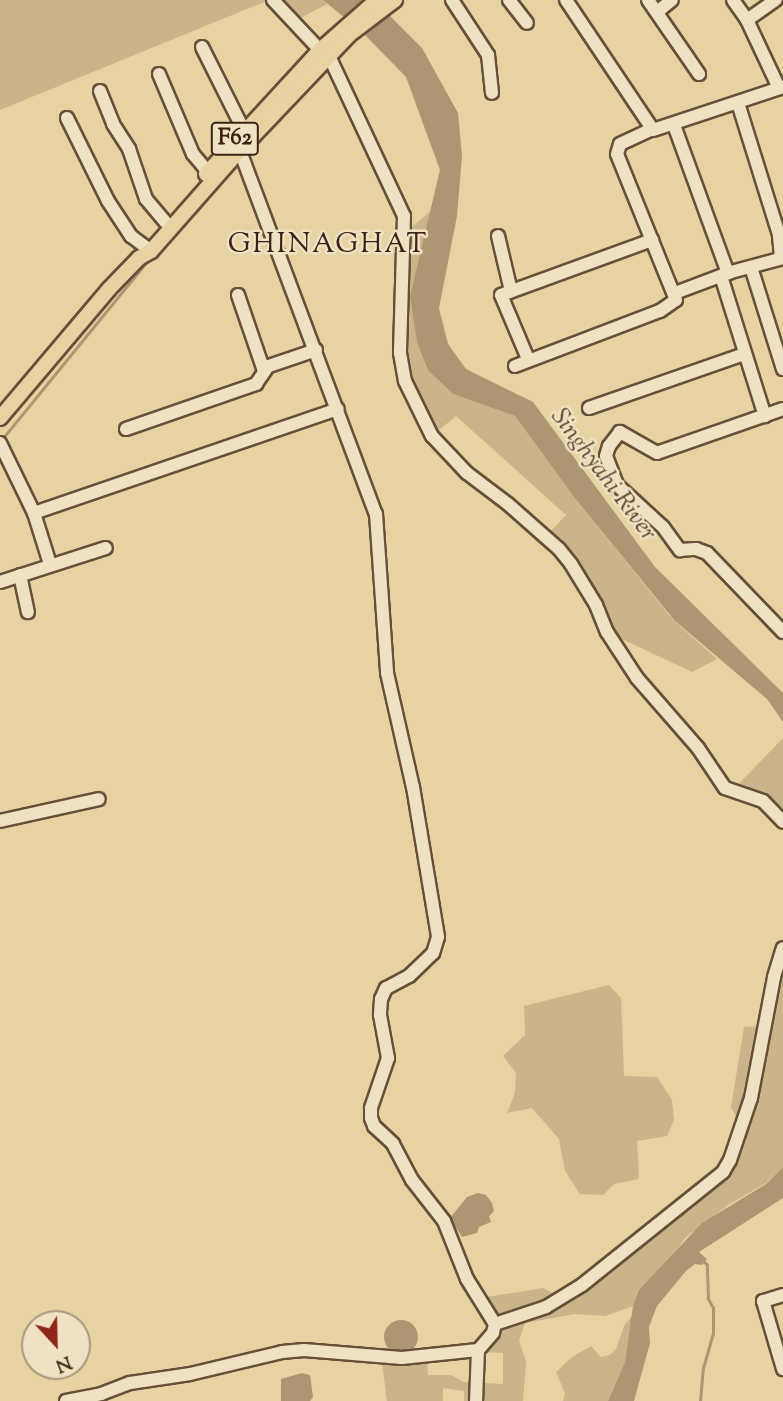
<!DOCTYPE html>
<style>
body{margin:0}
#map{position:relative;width:783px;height:1401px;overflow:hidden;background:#e6d3a1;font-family:"Sorts Mill Goudy",serif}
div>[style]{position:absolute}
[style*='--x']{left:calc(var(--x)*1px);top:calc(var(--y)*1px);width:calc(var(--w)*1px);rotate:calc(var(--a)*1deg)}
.green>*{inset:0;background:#c9b589}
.water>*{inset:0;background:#ad9772}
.round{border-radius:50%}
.stream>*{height:2.5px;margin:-1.25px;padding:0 1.25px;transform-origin:1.25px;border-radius:1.25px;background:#ad9772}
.roads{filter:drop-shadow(2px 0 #674f39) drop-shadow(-2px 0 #674f39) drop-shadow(0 2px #674f39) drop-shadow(0 -2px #674f39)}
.minor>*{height:12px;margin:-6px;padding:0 6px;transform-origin:6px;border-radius:6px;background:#efe2c2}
.major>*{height:14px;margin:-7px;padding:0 7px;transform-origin:7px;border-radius:7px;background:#e6d3a1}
span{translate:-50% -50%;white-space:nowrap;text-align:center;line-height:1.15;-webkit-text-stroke:5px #efe2c2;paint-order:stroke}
.shield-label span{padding:2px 5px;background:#efe2c2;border:2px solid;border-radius:5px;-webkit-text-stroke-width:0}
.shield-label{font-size:23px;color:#3d2316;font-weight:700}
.water-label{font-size:26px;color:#5f4632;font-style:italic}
.quarter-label{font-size:28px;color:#3d2316;letter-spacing:2px}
.north{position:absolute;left:21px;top:1310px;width:70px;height:70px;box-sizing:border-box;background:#efe2c2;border:2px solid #a8967d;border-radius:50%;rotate:158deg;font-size:19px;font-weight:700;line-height:28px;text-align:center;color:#3d2316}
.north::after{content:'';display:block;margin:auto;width:24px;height:32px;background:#8f2418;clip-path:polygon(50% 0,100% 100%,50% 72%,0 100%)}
</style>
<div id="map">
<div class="green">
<i style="clip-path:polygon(0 0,269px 0,0 110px)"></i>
<i style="clip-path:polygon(273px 0,323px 0,327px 4px,293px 22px)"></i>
<i style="clip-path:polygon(431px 211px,410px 296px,453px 394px,515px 416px,574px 497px,674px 621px,717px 659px,692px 672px,607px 632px,596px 605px,545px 537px,566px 515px,456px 416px,432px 436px,400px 353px,406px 232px)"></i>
<i style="clip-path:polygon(783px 738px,783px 822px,763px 801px,731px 792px)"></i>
<i style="clip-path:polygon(783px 948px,783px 1167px,766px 1183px,728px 1205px,685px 1238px,667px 1263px,640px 1290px,633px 1306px,605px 1316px,575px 1314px,525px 1323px,519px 1341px,526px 1361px,523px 1401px,464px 1401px,464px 1391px,443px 1388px,443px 1401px,387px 1401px,382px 1362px,427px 1358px,428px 1375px,451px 1375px,464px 1382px,503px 1384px,503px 1353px,480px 1352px,496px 1335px,474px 1286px,478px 1284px,487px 1297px,543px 1288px,552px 1293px,563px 1291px,714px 1179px,742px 1129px,731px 1107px,744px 1027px,764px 1026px)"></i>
<i style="clip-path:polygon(609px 985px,621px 998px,624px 1076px,657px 1077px,672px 1100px,674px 1120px,667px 1136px,637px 1141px,639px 1179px,614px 1184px,603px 1195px,580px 1194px,565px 1171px,559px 1139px,532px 1108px,507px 1113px,515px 1093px,516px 1073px,503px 1056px,525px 1035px,524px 1006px)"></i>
<i style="clip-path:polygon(632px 1316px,625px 1362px,608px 1401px,563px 1401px,565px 1393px,556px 1372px,572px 1357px,591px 1346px,601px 1357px,610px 1355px,616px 1349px,624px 1326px)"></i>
</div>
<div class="water">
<i style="clip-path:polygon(323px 0,374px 0,422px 48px,458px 113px,462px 156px,457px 216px,439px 308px,448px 344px,466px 369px,533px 402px,655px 567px,783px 693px,783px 722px,767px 699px,675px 621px,574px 497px,515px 416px,453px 394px,428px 370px,417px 342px,410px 296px,440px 170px,406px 77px,363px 33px)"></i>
<i style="clip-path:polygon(783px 1167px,783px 1198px,699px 1252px,707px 1259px,702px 1265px,695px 1264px,686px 1271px,657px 1306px,649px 1327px,650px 1343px,634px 1401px,608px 1401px,625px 1362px,633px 1306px,639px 1290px,702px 1223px,766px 1184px)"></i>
<i style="clip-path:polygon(478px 1193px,486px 1195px,492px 1203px,494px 1211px,489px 1216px,491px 1222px,479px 1227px,477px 1233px,462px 1237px,450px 1218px,467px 1197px)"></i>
<i class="round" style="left:384px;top:1320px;width:34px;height:34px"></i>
<i style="clip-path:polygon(302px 1373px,310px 1375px,313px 1397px,310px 1401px,281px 1401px,281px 1379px)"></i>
</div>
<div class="stream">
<i style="--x:3;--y:438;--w:231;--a:-50.8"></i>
<i style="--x:700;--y:1401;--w:33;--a:-85"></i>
<i style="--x:703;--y:1368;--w:36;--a:-74"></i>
<i style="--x:713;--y:1333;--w:25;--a:-90"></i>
<i style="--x:713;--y:1308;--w:10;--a:-119"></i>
<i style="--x:708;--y:1299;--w:34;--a:-92"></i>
<i style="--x:707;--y:1265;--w:4;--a:-135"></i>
</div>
<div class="roads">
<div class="minor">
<i style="--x:273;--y:0;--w:69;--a:46.8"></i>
<i style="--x:452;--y:0;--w:66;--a:56.8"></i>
<i style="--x:488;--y:55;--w:38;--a:84"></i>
<i style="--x:509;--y:0;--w:29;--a:52"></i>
<i style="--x:566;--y:0;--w:156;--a:56.2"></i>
<i style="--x:653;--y:130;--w:137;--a:-18.3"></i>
<i style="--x:648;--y:0;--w:90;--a:55.4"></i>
<i style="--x:733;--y:0;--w:24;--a:55"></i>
<i style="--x:747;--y:20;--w:75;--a:64.8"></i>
<i style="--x:657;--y:12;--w:19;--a:-39"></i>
<i style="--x:747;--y:20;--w:35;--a:-35"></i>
<i style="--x:202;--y:47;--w:94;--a:63.4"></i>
<i style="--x:329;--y:56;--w:177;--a:64.9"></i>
<i style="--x:404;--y:216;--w:137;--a:91.7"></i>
<i style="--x:400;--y:353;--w:28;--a:80"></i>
<i style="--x:405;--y:381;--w:61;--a:63.9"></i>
<i style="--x:432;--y:436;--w:51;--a:46.6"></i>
<i style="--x:467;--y:473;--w:51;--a:37.1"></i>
<i style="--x:508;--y:504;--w:68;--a:41.4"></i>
<i style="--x:559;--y:549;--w:19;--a:51"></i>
<i style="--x:571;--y:564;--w:48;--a:58.6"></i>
<i style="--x:596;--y:605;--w:29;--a:68"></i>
<i style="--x:607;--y:632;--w:55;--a:56.9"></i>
<i style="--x:637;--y:678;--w:93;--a:48.9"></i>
<i style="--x:698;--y:748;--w:48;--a:56"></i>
<i style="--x:725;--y:788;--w:40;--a:18.9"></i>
<i style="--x:763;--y:801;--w:29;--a:46"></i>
<i style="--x:159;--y:74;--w:87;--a:67"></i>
<i style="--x:193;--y:154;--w:23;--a:50"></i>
<i style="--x:100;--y:91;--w:35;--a:68"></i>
<i style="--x:113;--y:124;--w:30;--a:57"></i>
<i style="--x:129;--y:149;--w:53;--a:71.2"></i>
<i style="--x:146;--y:199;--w:30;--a:50"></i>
<i style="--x:738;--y:103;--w:138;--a:72.7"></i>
<i style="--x:779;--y:235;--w:23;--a:85"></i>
<i style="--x:67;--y:118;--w:93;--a:63.7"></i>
<i style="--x:108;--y:201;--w:42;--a:56.7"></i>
<i style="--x:131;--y:236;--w:25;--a:37"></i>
<i style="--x:674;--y:125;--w:158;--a:70"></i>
<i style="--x:237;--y:143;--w:396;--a:69.5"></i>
<i style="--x:376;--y:514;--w:159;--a:86"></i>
<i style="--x:387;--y:673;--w:117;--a:77.2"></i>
<i style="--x:413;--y:787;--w:152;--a:80.5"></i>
<i style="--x:438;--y:937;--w:17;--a:107"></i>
<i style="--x:433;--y:953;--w:33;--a:136"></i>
<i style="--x:409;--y:976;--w:26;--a:152"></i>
<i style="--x:386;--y:988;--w:12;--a:114"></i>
<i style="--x:381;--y:999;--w:16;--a:94"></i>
<i style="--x:380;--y:1015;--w:44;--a:79.5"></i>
<i style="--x:388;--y:1058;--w:53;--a:108.8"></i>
<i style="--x:371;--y:1108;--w:10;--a:90"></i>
<i style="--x:371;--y:1118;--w:9;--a:69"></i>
<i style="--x:374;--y:1126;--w:26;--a:43"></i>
<i style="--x:393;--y:1144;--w:41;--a:62.2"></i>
<i style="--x:412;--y:1180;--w:52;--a:52"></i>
<i style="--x:444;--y:1221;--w:62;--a:68.4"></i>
<i style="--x:467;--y:1279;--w:53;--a:58.1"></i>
<i style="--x:495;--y:1324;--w:9;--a:103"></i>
<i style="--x:493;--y:1333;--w:23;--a:131"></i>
<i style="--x:478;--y:1350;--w:51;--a:92.2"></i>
<i style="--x:498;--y:236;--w:57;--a:76.7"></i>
<i style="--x:751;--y:267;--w:107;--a:72.6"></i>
<i style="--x:721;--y:276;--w:147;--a:72.6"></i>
<i style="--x:675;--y:293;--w:60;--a:-20.6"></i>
<i style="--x:731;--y:272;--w:54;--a:-15.1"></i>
<i style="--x:238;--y:295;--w:77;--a:71.1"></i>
<i style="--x:263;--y:368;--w:56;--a:-18.8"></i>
<i style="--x:528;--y:359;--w:69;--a:-112.9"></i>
<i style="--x:501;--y:295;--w:161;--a:-20"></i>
<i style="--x:515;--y:366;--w:155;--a:-20.8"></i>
<i style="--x:660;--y:311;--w:19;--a:-35"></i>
<i style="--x:676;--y:300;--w:157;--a:-112"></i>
<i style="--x:617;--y:154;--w:10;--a:-73"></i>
<i style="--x:620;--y:144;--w:35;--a:-25"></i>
<i style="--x:589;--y:408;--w:164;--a:-19.2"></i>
<i style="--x:783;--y:409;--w:133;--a:160.8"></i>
<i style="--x:657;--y:453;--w:43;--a:-150.4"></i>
<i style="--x:620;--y:432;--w:18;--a:128"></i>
<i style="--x:609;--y:446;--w:10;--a:107"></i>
<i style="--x:606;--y:456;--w:31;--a:69"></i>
<i style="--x:617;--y:485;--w:62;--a:42.4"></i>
<i style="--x:663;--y:527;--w:29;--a:54"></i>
<i style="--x:680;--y:550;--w:16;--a:-4"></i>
<i style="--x:696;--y:549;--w:12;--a:20"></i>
<i style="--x:707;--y:553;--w:110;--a:46.1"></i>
<i style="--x:126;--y:429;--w:138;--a:-19.1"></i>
<i style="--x:256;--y:384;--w:18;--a:-56"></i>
<i style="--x:0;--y:443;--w:78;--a:64.1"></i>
<i style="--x:34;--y:513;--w:53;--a:72.6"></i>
<i style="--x:34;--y:513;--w:321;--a:-18.9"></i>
<i style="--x:20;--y:575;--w:38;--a:78"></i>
<i style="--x:0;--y:582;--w:111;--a:-17.8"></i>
<i style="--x:0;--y:821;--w:101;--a:-12.5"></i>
<i style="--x:783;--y:1295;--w:21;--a:163"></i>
<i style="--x:763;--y:1301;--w:71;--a:73.6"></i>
<i style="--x:495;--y:1324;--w:54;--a:-18.4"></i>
<i style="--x:546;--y:1307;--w:42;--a:-31.4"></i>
<i style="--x:582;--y:1285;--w:181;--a:-38.7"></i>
<i style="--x:723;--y:1172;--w:14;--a:-60"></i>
<i style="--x:730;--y:1160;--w:65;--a:-71.3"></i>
<i style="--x:751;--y:1098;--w:123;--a:-79.2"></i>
<i style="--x:774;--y:977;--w:30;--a:-73"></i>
<i style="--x:66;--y:1401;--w:36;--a:-11"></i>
<i style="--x:101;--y:1394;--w:31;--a:-21"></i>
<i style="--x:130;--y:1383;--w:61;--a:-8.5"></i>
<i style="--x:190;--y:1374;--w:95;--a:-13.4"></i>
<i style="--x:282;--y:1352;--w:22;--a:-5"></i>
<i style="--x:304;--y:1350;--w:98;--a:4.7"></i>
<i style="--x:402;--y:1358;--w:76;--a:-6"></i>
</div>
<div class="major">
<i style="--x:206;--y:174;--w:168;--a:-47.4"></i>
<i style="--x:320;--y:50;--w:76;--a:-41.3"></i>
<i style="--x:0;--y:418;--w:169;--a:-49.8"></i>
<i style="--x:109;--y:289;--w:43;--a:-45.9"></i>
<i style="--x:139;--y:258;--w:14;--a:-30"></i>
<i style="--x:151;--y:251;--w:135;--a:-48.6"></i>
<i style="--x:240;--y:150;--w:158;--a:-46.5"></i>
<i style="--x:349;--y:35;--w:58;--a:-37.3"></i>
</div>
</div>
<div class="shield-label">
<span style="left:235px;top:139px">F62</span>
</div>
<div class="water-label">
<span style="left:603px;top:475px;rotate:53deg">Singhyahi River</span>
</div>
<div class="quarter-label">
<span style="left:328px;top:245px">GHINAGHAT</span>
</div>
<div class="north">N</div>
</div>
